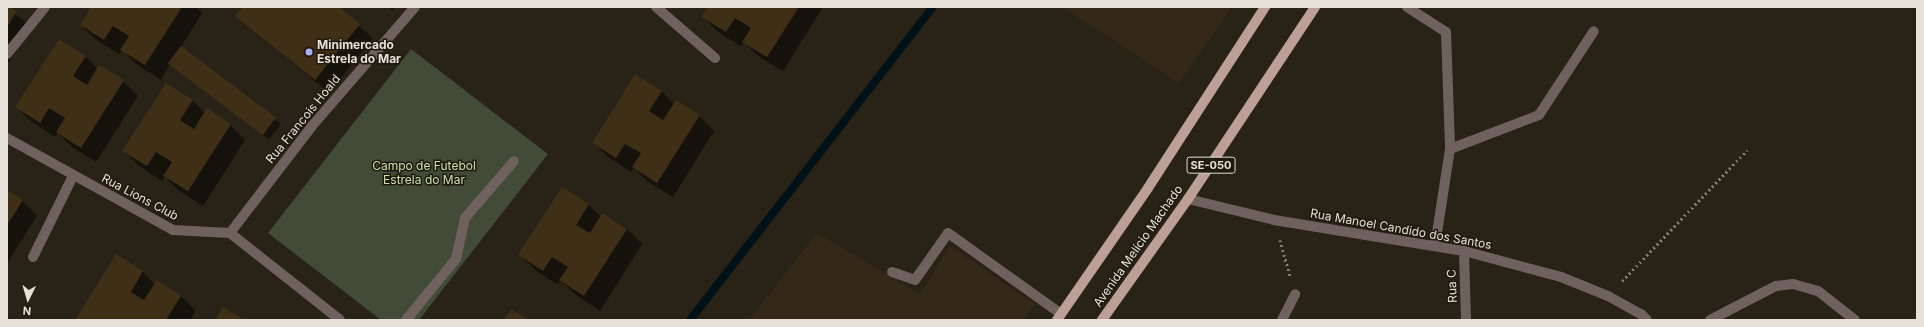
<!DOCTYPE html>
<meta charset="utf-8">
<style>
body{margin:0}
#map{position:relative;width:1924px;height:327px;overflow:hidden;background:#292217;font-family:Inter,sans-serif}
div>[style]{position:absolute}
[style*='--x']{left:calc(var(--x)*1px);top:calc(var(--y)*1px);width:calc(var(--w)*1px);rotate:calc(var(--a)*1deg)}
.built>*{inset:0;background:#342818}
.green>*{inset:0;background:#424b37}
.shadow>*{inset:0;background:#0007}
.stream>*{height:8px;margin:-4px;padding:0 4px;transform-origin:4px;border-radius:4px;background:#001118}
.building>*{inset:0;background:#3f2f17;transform-origin:0 0}
.path>*{height:2.5px;margin-top:-1.25px;transform-origin:0;background:repeating-linear-gradient(90deg,#847e74 0 2px,transparent 0 5px)}
.service>*{height:10px;margin:-5px;padding:0 5px;transform-origin:5px;border-radius:5px;background:#6f615d}
.minor>*{height:10px;margin:-5px;padding:0 5px;transform-origin:5px;border-radius:5px;background:#6f615d}
.primary>*{height:10px;margin:-5px;padding:0 5px;transform-origin:5px;border-radius:5px;background:#bc9f97}
.dots>*{width:11px;height:11px;translate:-50% -50%;box-sizing:border-box;border:2px solid #20190e;border-radius:50%}
span{translate:-50% -50%;white-space:nowrap;text-align:center;line-height:1.15;-webkit-text-stroke:3px #20190e;paint-order:stroke}
.shield-label span{padding:1px 3px;background:#20190e;border:1px solid;border-radius:3px;-webkit-text-stroke-width:0}
.shield-label{font-size:11px;color:#e5e0d8;font-weight:700}
.poi-label{font-size:12px;color:#e5e0d8;font-weight:700}
.left{translate:0 -50%;text-align:left}
.street-label{font-size:12px;color:#e5e0d8}
.park-label{font-size:12px;color:#c8e0ac}
.frame{position:absolute;inset:0;border:8px solid #e5e0d8;pointer-events:none}
.north{position:absolute;left:8px;top:279px;width:40px;height:40px;-webkit-text-stroke:3px #20190e;paint-order:stroke;rotate:185deg;font-size:11px;font-weight:700;line-height:16px;text-align:center;color:#e5e0d8}
.north::after{content:'';display:block;margin:auto;width:14px;height:18px;background:#e5e0d8;clip-path:polygon(50% 0,100% 100%,50% 72%,0 100%)}
</style>
<div id="map">
<div class="built">
<i style="clip-path:polygon(1062px 7px,1232px 7px,1179px 83px)"></i>
<i style="clip-path:polygon(817px 233px,920px 294px,950px 246px,1035px 304px,1023px 320px,749px 320px)"></i>
</div>
<div class="green">
<i style="clip-path:polygon(411px 49px,548px 154px,419px 320px,381px 320px,268px 233px)"></i>
</div>
<div class="shadow">
<i style="clip-path:polygon(7px 7px,31px 27px,7px 65px)"></i>
<i style="clip-path:polygon(92px 7px,196px 7px,202px 13px,181px 47px,281px 124px,269px 139px,170px 64px,161px 80px,136px 64px,122px 50px,119px 54px,96px 40px,81px 25px)"></i>
<i style="clip-path:polygon(244px 7px,337px 7px,373px 38px,329px 93px,237px 16px)"></i>
<i style="clip-path:polygon(387px 7px,395px 7px,393px 11px)"></i>
<i style="clip-path:polygon(709px 7px,823px 7px,783px 71px,758px 56px,744px 42px,741px 46px,718px 32px,703px 17px)"></i>
<i style="clip-path:polygon(85px 56px,98px 69px,123px 81px,138px 96px,96px 162px,72px 147px,58px 133px,55px 137px,32px 122px,16px 107px)"></i>
<i style="clip-path:polygon(635px 75px,662px 92px,674px 104px,676px 101px,699px 116px,714px 131px,673px 197px,648px 182px,634px 168px,631px 172px,608px 157px,593px 142px)"></i>
<i style="clip-path:polygon(192px 100px,205px 113px,230px 125px,245px 140px,203px 206px,179px 191px,165px 177px,162px 181px,139px 166px,124px 151px)"></i>
<i style="clip-path:polygon(562px 188px,589px 205px,601px 217px,627px 229px,642px 244px,600px 311px,576px 295px,561px 281px,558px 285px,535px 270px,520px 255px)"></i>
<i style="clip-path:polygon(7px 191px,22px 201px,37px 216px,7px 263px)"></i>
<i style="clip-path:polygon(116px 256px,143px 272px,155px 285px,181px 296px,196px 311px,190px 320px,76px 320px)"></i>
</div>
<div class="stream">
<i style="--x:690;--y:320;--w:396;--a:-52.2"></i>
</div>
<div class="building">
<i style="clip-path:polygon(7px 7px,17px 11px,7px 27px)"></i>
<i style="clip-path:polygon(91px 7px,182px 7px,145px 65px,120px 50px,129px 36px,113px 26px,104px 40px,80px 25px)"></i>
<i style="clip-path:polygon(243px 7px,339px 7px,360px 24px,315px 80px,235px 16px)"></i>
<i style="clip-path:polygon(708px 7px,799px 7px,767px 57px,742px 42px,751px 28px,735px 18px,726px 32px,701px 17px)"></i>
<i style="clip-path:polygon(59px 39px,86px 56px,73px 76px,87px 85px,99px 65px,124px 80px,81px 148px,56px 132px,65px 118px,49px 108px,40px 123px,15px 107px)"></i>
<i style="left:181px;top:46px;width:119px;height:22px;rotate:37deg"></i>
<i style="clip-path:polygon(635px 74px,662px 91px,649px 111px,663px 120px,676px 100px,700px 115px,657px 183px,632px 167px,641px 153px,625px 144px,616px 158px,592px 143px)"></i>
<i style="clip-path:polygon(166px 83px,193px 100px,180px 120px,194px 129px,207px 108px,231px 124px,188px 191px,163px 176px,172px 162px,156px 152px,147px 166px,122px 151px)"></i>
<i style="clip-path:polygon(562px 187px,589px 204px,576px 225px,590px 233px,602px 213px,627px 229px,584px 296px,559px 280px,568px 267px,552px 257px,543px 271px,518px 255px)"></i>
<i style="clip-path:polygon(7px 190px,23px 200px,7px 225px)"></i>
<i style="clip-path:polygon(116px 254px,143px 271px,131px 292px,144px 300px,157px 280px,181px 296px,166px 320px,75px 320px)"></i>
<i style="clip-path:polygon(223px 307px,244px 320px,215px 320px)"></i>
<i style="clip-path:polygon(511px 309px,529px 320px,504px 320px)"></i>
</div>
<div class="path">
<i style="--x:1280;--y:240;--w:37;--a:74"></i>
<i style="--x:1622;--y:281;--w:181;--a:-46.3"></i>
</div>
<div class="service">
<i style="--x:406;--y:320;--w:79;--a:-50.7"></i>
<i style="--x:456;--y:259;--w:42;--a:-77.6"></i>
<i style="--x:465;--y:218;--w:75;--a:-49.3"></i>
</div>
<div class="minor">
<i style="--x:656;--y:7;--w:78;--a:40.8"></i>
<i style="--x:1407;--y:7;--w:46;--a:32.7"></i>
<i style="--x:1446;--y:32;--w:117;--a:88"></i>
<i style="--x:1450;--y:149;--w:98;--a:98.8"></i>
<i style="--x:7;--y:54;--w:60;--a:-51"></i>
<i style="--x:7;--y:138;--w:190;--a:29"></i>
<i style="--x:173;--y:230;--w:57;--a:3"></i>
<i style="--x:230;--y:233;--w:140;--a:38.3"></i>
<i style="--x:1450;--y:149;--w:95;--a:-20.9"></i>
<i style="--x:1539;--y:115;--w:100;--a:-56.8"></i>
<i style="--x:1188;--y:199;--w:89;--a:13.7"></i>
<i style="--x:1274;--y:220;--w:193;--a:9.3"></i>
<i style="--x:1464;--y:251;--w:100;--a:15"></i>
<i style="--x:1561;--y:277;--w:51;--a:22"></i>
<i style="--x:1608;--y:296;--w:38;--a:29"></i>
<i style="--x:1641;--y:314;--w:8;--a:45"></i>
<i style="--x:230;--y:233;--w:135;--a:-52.5"></i>
<i style="--x:312;--y:126;--w:157;--a:-49.1"></i>
<i style="--x:1464;--y:251;--w:69;--a:88.3"></i>
<i style="--x:33;--y:257;--w:90;--a:-63.7"></i>
<i style="--x:892;--y:272;--w:24;--a:19"></i>
<i style="--x:915;--y:280;--w:57;--a:-54.9"></i>
<i style="--x:948;--y:233;--w:139;--a:35.6"></i>
<i style="--x:1282;--y:320;--w:29;--a:-63"></i>
<i style="--x:1710;--y:320;--w:74;--a:-27.3"></i>
<i style="--x:1776;--y:286;--w:17;--a:-7"></i>
<i style="--x:1793;--y:284;--w:26;--a:16"></i>
<i style="--x:1818;--y:291;--w:47;--a:38.1"></i>
</div>
<div class="primary">
<i style="--x:1057;--y:320;--w:160;--a:-55.4"></i>
<i style="--x:1148;--y:188;--w:216;--a:-57.1"></i>
<i style="--x:1102;--y:320;--w:148;--a:-54.6"></i>
<i style="--x:1188;--y:199;--w:230;--a:-56.5"></i>
</div>
<div class="dots">
<i style="left:309px;top:52px;background:#adaffb"></i>
</div>
<div class="shield-label">
<span style="left:1211px;top:165px">SE-050</span>
</div>
<div class="poi-label">
<span class="left" style="left:317px;top:52px">Minimercado<br>Estrela do Mar</span>
</div>
<div class="street-label">
<span style="left:303px;top:119px;rotate:-51deg">Rua Francois Hoald</span>
<span style="left:140px;top:197px;rotate:28deg">Rua Lions Club</span>
<span style="left:1401px;top:229px;rotate:10deg">Rua Manoel Candido dos Santos</span>
<span style="left:1138px;top:246px;rotate:-55deg">Avenida Melício Machado</span>
<span style="left:1452px;top:286px;rotate:-92deg">Rua C</span>
</div>
<div class="park-label">
<span style="left:424px;top:173px">Campo de Futebol<br>Estrela do Mar</span>
</div>
<div class="frame"></div>
<div class="north">N</div>
</div>
